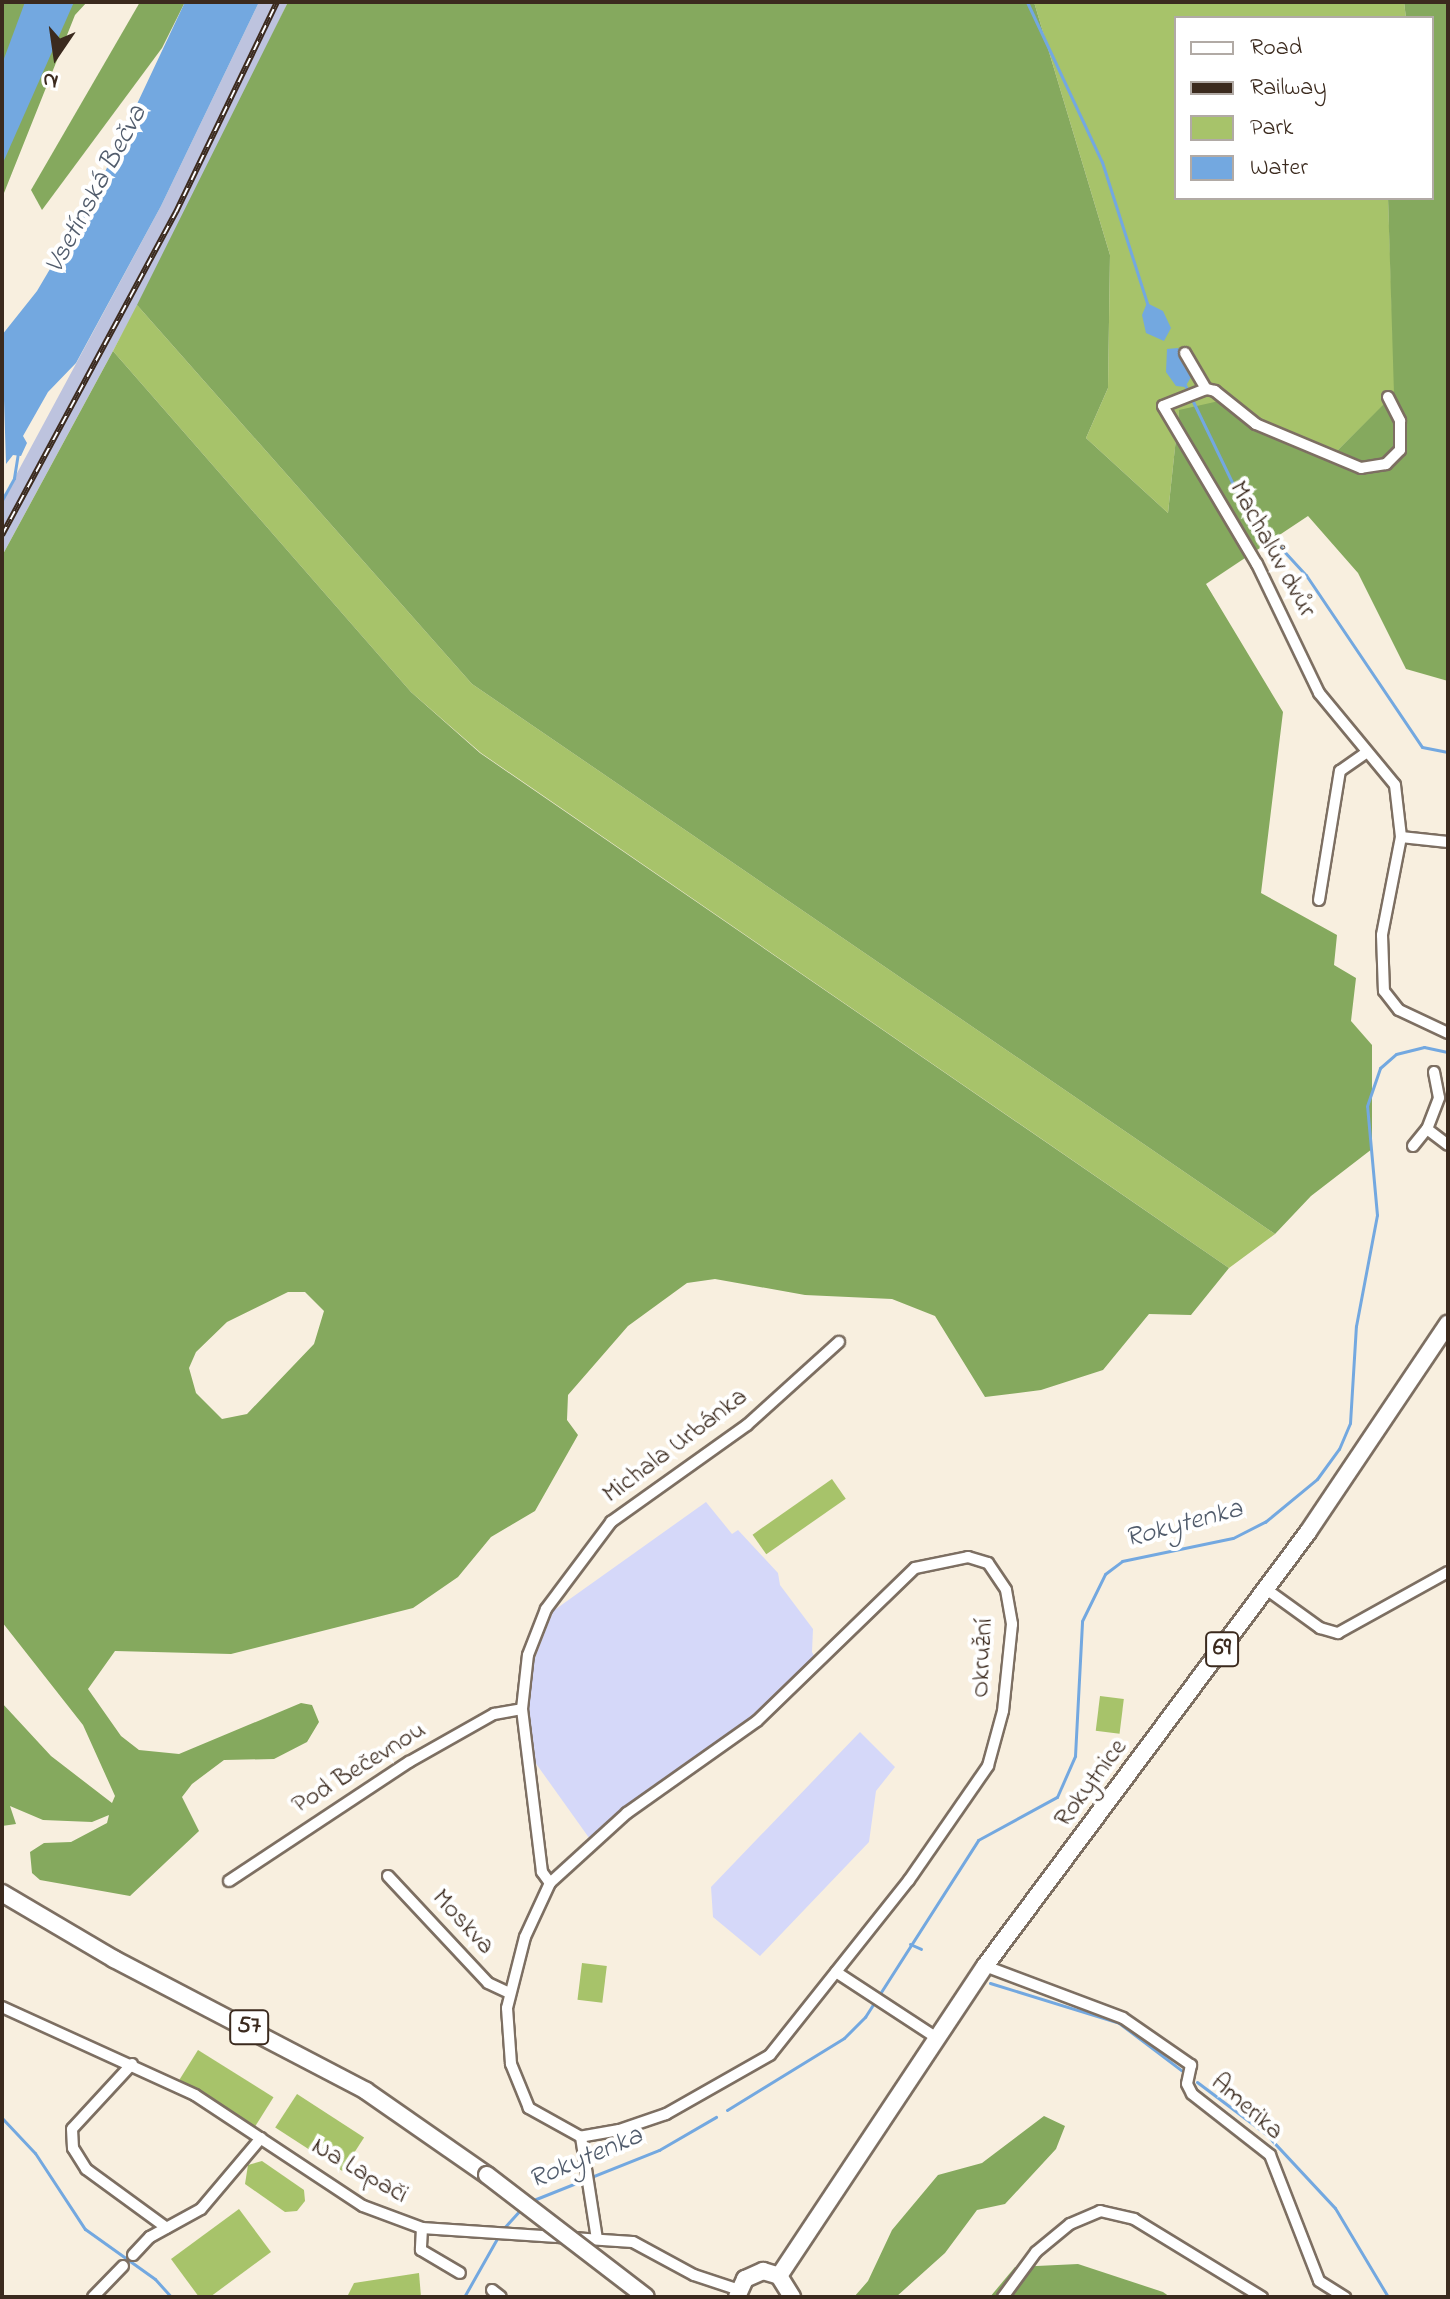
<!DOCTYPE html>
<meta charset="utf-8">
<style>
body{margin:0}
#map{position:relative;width:1450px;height:2299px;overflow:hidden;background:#f8efdf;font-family:"Indie Flower",sans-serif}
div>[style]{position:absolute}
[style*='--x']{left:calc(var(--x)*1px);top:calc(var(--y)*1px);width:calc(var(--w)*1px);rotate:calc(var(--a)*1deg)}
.built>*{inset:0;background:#d5d8f9}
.industrial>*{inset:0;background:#bdc3de}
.green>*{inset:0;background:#a7c36a;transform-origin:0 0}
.forest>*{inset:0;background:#85a95e}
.water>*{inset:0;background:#73a8e0}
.stream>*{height:3px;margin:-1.5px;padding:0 1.5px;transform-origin:1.5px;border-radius:1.5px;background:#73a8e0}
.roads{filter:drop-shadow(2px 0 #7d6f62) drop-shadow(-2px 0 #7d6f62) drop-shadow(0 2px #7d6f62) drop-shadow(0 -2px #7d6f62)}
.minor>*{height:10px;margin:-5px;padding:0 5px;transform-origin:5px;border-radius:5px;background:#fff}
.primary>*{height:16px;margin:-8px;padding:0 8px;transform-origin:8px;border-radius:8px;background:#fff}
.rail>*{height:6px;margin-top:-3px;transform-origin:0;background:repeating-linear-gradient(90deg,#fff 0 9px,#3b2a1e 0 18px);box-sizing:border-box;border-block:2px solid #3b2a1e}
.bridges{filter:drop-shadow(2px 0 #7d6f62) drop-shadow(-2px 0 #7d6f62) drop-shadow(0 2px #7d6f62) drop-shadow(0 -2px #7d6f62)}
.primary-bridge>*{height:16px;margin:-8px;padding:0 8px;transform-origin:8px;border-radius:8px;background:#fff}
span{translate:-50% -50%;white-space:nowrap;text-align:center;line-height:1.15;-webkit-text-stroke:8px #fff;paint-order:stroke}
.shield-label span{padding:2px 6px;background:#fff;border:2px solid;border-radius:6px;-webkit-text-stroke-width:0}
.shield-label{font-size:24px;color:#3b2a1e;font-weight:700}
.street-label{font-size:26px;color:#3b2a1e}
.water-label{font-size:28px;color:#515c6c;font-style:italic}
.frame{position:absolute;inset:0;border:4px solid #3b2a1e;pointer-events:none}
.legend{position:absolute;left:1174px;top:16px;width:260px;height:184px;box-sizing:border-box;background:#fff;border:2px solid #b1aaa5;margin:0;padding:10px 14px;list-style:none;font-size:24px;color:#3b2a1e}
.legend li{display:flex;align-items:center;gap:16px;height:40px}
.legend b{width:40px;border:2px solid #b1aaa5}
.north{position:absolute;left:16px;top:16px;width:80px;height:80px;-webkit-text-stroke:6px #fff;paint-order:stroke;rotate:193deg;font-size:22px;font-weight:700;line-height:32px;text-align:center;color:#3b2a1e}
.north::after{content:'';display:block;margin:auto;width:28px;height:36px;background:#3b2a1e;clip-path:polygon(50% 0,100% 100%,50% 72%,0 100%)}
</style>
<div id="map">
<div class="built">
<i style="clip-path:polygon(706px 1502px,732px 1534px,738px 1530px,778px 1573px,780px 1585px,813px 1629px,812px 1652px,818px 1663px,757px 1721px,592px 1842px,532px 1758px,522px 1709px,533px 1663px,553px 1611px)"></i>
<i style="clip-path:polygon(860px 1732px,895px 1767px,876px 1791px,869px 1842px,760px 1956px,713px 1917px,711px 1887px)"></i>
</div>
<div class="industrial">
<i style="clip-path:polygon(259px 2px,288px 2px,185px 218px,2px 556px,2px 501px,161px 206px)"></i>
</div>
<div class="green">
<i style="clip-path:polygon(1034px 2px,1404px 2px,1406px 18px,1176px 18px,1176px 198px,1388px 198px,1395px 394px,1328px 460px,1179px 411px,1168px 513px,1086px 438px,1108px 388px,1110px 255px)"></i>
<i style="clip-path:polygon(137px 305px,472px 684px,1275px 1234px,1229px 1268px,481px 753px,411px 692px,113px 351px)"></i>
<i style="left:832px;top:1479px;width:24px;height:97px;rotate:55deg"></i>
<i style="left:1100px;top:1696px;width:24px;height:35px;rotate:7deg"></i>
<i style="left:582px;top:1963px;width:25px;height:37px;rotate:7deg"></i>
<i style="left:198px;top:2050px;width:89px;height:35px;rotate:32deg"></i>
<i style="left:297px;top:2094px;width:80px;height:40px;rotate:33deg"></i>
<i style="clip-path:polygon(262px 2161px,304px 2190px,305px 2201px,297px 2211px,285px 2212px,245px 2184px,248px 2165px)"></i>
<i style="clip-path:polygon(239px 2209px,271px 2252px,210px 2297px,199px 2297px,171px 2259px)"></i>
<i style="clip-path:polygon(419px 2273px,421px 2297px,347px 2297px,354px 2283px)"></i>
</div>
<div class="forest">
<i style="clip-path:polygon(2px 2px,87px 2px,75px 15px,2px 198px)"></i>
<i style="clip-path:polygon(140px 2px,185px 2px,162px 48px,42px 210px,31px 190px)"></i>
<i style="clip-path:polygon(288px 2px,1034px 2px,1110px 255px,1108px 388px,1086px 438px,1168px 513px,1179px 410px,1219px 401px,1257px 429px,1328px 460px,1394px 394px,1388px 198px,1432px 198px,1432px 18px,1406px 18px,1404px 2px,1448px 2px,1448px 681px,1406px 669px,1358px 573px,1308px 516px,1206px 584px,1283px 712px,1261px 893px,1337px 935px,1334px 965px,1356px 978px,1351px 1021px,1372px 1045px,1372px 1149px,1311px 1196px,1275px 1234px,472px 684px,137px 305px)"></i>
<i style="clip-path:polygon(evenodd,113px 351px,411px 692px,480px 753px,1229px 1268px,1191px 1315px,1149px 1314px,1103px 1370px,1041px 1390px,985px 1397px,935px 1316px,892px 1299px,805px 1295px,715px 1279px,687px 1283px,628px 1326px,568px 1395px,567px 1420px,578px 1435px,535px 1511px,491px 1537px,458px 1577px,413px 1608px,231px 1654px,115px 1651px,88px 1689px,121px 1736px,139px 1750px,179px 1754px,301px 1703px,312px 1705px,319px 1722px,307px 1742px,274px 1759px,224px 1760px,192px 1784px,182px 1797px,199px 1831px,130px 1896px,40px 1880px,32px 1873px,30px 1852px,44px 1843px,71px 1842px,107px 1823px,109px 1815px,92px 1822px,43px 1820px,10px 1806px,16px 1824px,2px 1826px,2px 1703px,51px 1756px,112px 1803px,115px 1796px,83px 1725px,2px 1622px,2px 556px,113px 351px,288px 1292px,305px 1292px,324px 1311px,314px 1344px,247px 1414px,222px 1419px,196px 1393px,189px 1368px,196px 1352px,227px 1322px,288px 1292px)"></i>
<i style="clip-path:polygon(1044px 2116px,1065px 2126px,1056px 2149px,1005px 2204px,977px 2210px,945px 2253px,896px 2297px,854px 2297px,868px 2281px,892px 2230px,938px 2175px,982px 2163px)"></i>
<i style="clip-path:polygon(1078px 2264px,1163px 2292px,1170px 2297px,990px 2297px,1015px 2267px)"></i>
</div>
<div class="water">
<i style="clip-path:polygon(25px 2px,74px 2px,2px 165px,2px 64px)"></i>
<i style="clip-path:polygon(185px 2px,259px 2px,161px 206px,76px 363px,48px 392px,23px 436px,27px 443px,21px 456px,13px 455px,6px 464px,2px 335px,37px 291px,96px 191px)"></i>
<i style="clip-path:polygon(1147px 303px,1163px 311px,1171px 328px,1164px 341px,1146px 333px,1142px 315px)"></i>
<i style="clip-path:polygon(1178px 348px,1192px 364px,1193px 374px,1185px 387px,1176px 386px,1166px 372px,1167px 349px)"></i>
</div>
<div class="stream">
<i style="--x:1027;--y:2;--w:177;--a:64.9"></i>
<i style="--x:1102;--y:162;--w:151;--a:72.3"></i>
<i style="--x:1185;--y:385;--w:138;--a:64.2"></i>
<i style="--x:1245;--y:509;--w:90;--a:47.3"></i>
<i style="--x:1306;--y:575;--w:207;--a:56"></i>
<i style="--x:1422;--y:747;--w:26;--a:11"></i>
<i style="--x:2;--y:500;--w:25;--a:-61"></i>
<i style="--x:14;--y:478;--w:26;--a:-81"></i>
<i style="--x:910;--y:1944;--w:12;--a:24"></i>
<i style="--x:990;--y:1983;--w:135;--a:17.2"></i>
<i style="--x:1119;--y:2023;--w:78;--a:37.2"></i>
<i style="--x:1197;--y:2082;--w:86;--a:37"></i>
<i style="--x:1266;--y:2134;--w:101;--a:47"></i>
<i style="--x:1335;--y:2208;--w:104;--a:59.2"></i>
<i style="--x:727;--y:2110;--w:137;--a:-31.6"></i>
<i style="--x:844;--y:2038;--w:30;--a:-45"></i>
<i style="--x:865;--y:2017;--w:210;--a:-57.4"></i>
<i style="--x:978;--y:1840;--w:90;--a:-28.6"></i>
<i style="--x:1057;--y:1797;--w:45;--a:-66.3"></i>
<i style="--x:1075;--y:1756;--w:135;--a:-87"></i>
<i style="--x:1082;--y:1621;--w:52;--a:-63.9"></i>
<i style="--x:1105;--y:1574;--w:21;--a:-37"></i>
<i style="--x:1122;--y:1561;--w:113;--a:-11.7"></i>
<i style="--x:1233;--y:1538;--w:36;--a:-27"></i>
<i style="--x:1265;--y:1522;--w:67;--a:-39.6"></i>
<i style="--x:1317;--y:1479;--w:37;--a:-54"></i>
<i style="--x:1339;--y:1449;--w:28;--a:-67"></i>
<i style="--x:1350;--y:1423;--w:97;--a:-86.5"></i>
<i style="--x:1356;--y:1326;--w:113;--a:-79.3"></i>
<i style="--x:1377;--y:1215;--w:109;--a:-95.2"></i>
<i style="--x:1367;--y:1106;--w:40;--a:-71.1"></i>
<i style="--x:1380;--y:1068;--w:21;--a:-41"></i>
<i style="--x:1396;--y:1054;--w:29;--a:-14"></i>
<i style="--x:1424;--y:1047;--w:25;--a:12"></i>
<i style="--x:2;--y:2118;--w:48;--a:46.7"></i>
<i style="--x:35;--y:2153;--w:91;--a:56.7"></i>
<i style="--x:85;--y:2229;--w:86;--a:35.5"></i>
<i style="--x:155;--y:2279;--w:24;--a:48"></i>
<i style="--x:531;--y:2201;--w:138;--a:-21.7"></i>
<i style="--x:659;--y:2150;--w:66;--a:-30.1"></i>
<i style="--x:503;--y:2229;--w:28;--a:-48"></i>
<i style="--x:464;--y:2297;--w:71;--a:-60.6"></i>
</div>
<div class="roads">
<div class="minor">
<i style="--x:1185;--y:353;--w:42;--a:59.7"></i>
<i style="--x:1388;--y:397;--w:27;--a:63"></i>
<i style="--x:1400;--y:421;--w:29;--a:90"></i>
<i style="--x:1400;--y:450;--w:20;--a:135"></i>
<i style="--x:1386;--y:464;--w:25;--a:171"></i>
<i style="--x:1361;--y:468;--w:114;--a:-157.3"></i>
<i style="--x:1256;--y:424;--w:53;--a:-141.2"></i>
<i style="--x:1215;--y:391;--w:9;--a:-167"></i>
<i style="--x:1206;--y:389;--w:46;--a:158.4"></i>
<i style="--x:1163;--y:406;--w:184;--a:59.3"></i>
<i style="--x:1257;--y:564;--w:143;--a:64.3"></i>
<i style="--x:1319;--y:693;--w:119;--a:50.4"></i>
<i style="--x:1395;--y:785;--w:52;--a:83.4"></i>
<i style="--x:1401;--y:837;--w:47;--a:6.1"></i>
<i style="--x:1401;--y:837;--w:100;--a:101"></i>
<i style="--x:1382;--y:935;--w:56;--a:88"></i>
<i style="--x:1384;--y:991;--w:24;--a:52"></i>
<i style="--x:1399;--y:1010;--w:54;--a:25.1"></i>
<i style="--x:1319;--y:900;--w:131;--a:-80.8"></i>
<i style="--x:1340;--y:771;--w:33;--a:-35"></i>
<i style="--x:1434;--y:1072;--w:26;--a:79"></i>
<i style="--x:1439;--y:1098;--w:33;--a:111"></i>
<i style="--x:1427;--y:1129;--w:26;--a:37"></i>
<i style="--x:1413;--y:1146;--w:22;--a:-51"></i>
<i style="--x:968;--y:1557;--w:21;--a:17"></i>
<i style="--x:988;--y:1563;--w:32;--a:56"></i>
<i style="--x:1006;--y:1590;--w:35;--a:80"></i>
<i style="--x:1012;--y:1624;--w:87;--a:95.9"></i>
<i style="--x:1003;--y:1711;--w:57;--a:105.3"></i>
<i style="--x:988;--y:1766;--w:139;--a:124.7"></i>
<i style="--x:909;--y:1880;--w:223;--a:128.5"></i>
<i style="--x:770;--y:2055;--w:120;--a:150.4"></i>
<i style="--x:666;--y:2114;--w:50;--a:161.2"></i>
<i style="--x:619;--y:2130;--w:39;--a:170"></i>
<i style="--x:581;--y:2137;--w:60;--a:-150.9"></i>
<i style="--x:529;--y:2108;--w:48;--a:-112.2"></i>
<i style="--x:511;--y:2064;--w:56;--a:-94.1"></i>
<i style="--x:507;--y:2008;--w:73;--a:-75.8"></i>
<i style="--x:525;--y:1937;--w:60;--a:-65.2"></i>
<i style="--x:550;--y:1883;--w:104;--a:-42.3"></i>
<i style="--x:627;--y:1813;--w:159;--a:-35.3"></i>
<i style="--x:757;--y:1721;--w:220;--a:-44.1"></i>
<i style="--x:915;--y:1568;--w:54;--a:-11.7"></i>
<i style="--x:1266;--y:1589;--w:67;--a:35.8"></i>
<i style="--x:1320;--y:1628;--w:19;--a:16"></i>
<i style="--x:1338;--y:1633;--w:126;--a:-29"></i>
<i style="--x:388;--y:1876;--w:146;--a:46.9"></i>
<i style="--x:488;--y:1983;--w:23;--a:25"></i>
<i style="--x:229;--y:1881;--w:216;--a:-33.5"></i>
<i style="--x:409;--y:1762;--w:98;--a:-29.5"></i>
<i style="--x:494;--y:1714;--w:28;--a:-10"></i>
<i style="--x:550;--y:1883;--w:14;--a:-126"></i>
<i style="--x:542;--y:1872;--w:164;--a:-97"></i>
<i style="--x:522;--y:1709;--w:54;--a:-83.7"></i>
<i style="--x:528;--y:1655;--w:49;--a:-68.6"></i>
<i style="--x:546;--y:1609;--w:109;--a:-53.2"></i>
<i style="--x:611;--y:1522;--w:167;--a:-35.5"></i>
<i style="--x:747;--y:1425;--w:124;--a:-42.1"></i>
<i style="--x:985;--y:1966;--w:147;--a:20.6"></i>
<i style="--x:1123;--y:2018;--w:83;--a:34.7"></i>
<i style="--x:1191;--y:2065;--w:19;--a:102"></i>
<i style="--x:1187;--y:2084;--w:11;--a:63"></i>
<i style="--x:1192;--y:2094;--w:99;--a:38"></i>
<i style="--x:1270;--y:2155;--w:135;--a:68.7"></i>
<i style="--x:1319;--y:2281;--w:31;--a:32"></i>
<i style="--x:836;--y:1972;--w:121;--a:33.2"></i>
<i style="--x:2;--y:2007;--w:212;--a:24.5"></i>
<i style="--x:195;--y:2095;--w:201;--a:33.5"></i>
<i style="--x:363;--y:2206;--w:63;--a:20.4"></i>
<i style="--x:422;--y:2228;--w:22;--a:93"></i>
<i style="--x:421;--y:2250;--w:45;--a:30.5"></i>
<i style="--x:132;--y:2064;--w:88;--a:132.7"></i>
<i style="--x:72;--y:2129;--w:19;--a:87"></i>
<i style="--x:73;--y:2148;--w:25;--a:58"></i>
<i style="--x:86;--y:2169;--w:100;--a:36.1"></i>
<i style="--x:581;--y:2137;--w:103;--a:81.1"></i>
<i style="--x:422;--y:2228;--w:211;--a:3.8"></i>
<i style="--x:633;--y:2242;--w:69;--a:28.4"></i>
<i style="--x:694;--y:2275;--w:47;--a:18.4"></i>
<i style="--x:133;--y:2255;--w:25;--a:-47"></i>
<i style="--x:150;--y:2237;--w:58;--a:-28.8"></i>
<i style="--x:201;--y:2209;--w:93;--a:-49.8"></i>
<i style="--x:492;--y:2290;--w:11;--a:38"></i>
<i style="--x:93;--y:2297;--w:43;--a:-45.9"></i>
<i style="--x:1003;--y:2297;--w:56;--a:-53.7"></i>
<i style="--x:1036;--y:2252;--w:44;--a:-39.5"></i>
<i style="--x:1070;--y:2224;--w:33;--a:-23"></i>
<i style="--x:1100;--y:2211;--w:35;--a:13"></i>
<i style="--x:1134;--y:2219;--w:150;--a:31.4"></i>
</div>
<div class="primary">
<i style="--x:2;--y:1893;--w:130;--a:30.5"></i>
<i style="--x:114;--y:1959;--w:284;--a:27.6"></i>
<i style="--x:366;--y:2091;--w:147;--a:34.8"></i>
<i style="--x:779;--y:2276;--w:372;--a:-56.4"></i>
<i style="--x:985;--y:1966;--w:541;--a:-53.34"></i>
<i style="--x:1308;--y:1532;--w:251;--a:-56.1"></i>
<i style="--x:737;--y:2297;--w:20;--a:-66"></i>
<i style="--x:745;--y:2279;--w:20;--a:-24"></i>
<i style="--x:763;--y:2271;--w:17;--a:17"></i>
<i style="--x:779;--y:2276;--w:25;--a:58"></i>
</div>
</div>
<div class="rail">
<i style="--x:2;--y:535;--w:367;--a:-61.7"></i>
<i style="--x:176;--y:212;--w:233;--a:-64.3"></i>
</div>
<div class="bridges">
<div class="primary-bridge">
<i style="--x:487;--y:2175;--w:200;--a:37.5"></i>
</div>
</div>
<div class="shield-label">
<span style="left:1222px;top:1649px">69</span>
<span style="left:249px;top:2027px">57</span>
</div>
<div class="street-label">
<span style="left:1271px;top:550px;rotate:61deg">Machalův dvůr</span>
<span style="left:676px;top:1447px;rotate:-37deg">Michala Urbánka</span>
<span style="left:984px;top:1658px;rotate:-87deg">Okružní</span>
<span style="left:360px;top:1769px;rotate:-32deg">Pod Bečevnou</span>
<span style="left:1092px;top:1784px;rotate:-53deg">Rokytnice</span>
<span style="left:462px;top:1923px;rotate:47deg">Moskva</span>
<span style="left:1246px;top:2108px;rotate:41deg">Amerika</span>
<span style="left:359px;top:2172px;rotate:30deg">Na Lapači</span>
</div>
<div class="water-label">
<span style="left:97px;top:190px;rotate:-62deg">Vsetínská Bečva</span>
<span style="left:1184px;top:1525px;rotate:-15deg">Rokytenka</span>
<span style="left:586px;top:2159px;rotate:-23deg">Rokytenka</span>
</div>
<div class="frame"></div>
<ul class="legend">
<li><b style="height:10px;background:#fff"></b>Road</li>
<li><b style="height:10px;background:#3b2a1e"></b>Railway</li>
<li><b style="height:22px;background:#a7c36a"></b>Park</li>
<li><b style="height:22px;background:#73a8e0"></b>Water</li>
</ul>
<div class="north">N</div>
</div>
